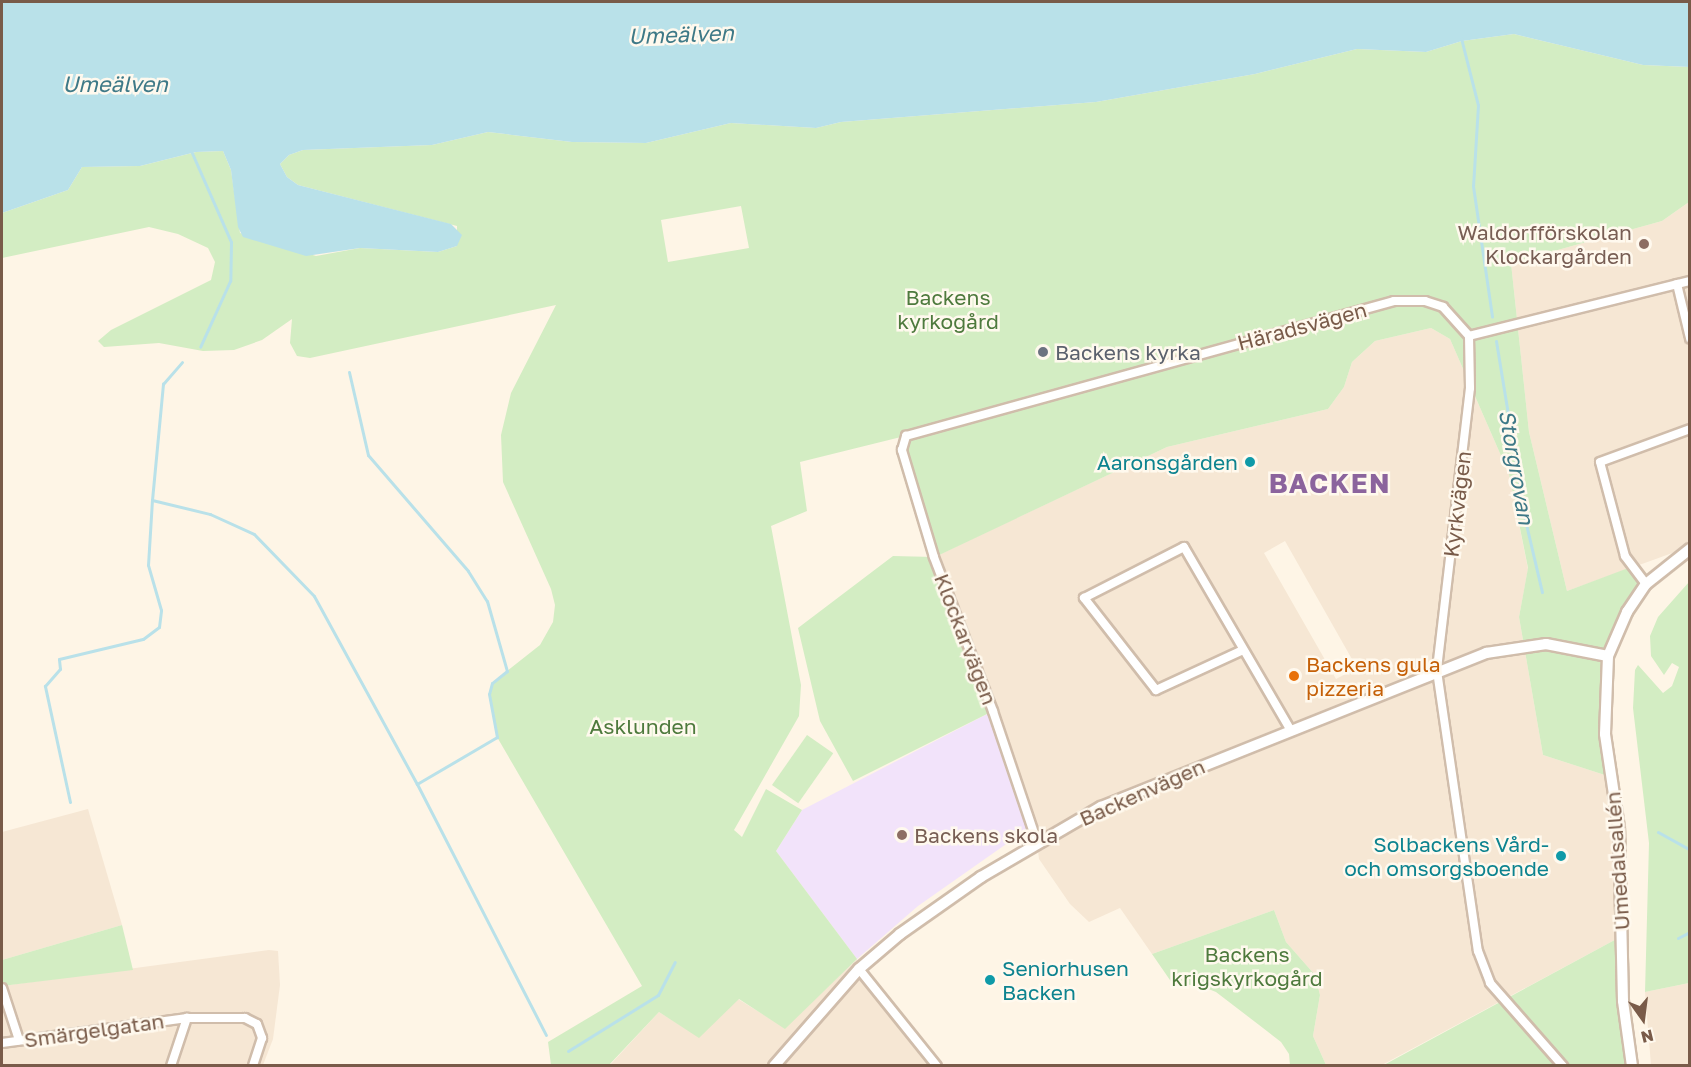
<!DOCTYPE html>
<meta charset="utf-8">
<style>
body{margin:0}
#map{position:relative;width:1691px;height:1067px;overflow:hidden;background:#fef5e6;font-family:"Golos Text",sans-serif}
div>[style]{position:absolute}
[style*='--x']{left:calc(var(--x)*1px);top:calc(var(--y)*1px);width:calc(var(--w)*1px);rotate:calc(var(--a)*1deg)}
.residential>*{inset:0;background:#f6e7d4}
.education>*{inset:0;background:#f2e3fa}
.green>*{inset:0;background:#d3edc3;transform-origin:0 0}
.water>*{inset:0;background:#b9e1e9}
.stream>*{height:3px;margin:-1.5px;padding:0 1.5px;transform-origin:1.5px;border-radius:1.5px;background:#b9e1e9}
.roads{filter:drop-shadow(2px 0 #d0bdab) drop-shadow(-2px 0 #d0bdab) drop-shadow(0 2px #d0bdab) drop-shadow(0 -2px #d0bdab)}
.minor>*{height:8px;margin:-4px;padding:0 4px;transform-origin:4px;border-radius:4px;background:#fff}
.tertiary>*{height:10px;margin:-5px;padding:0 5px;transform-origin:5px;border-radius:5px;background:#fff}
.dots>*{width:16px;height:16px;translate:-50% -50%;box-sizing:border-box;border:3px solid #fff9ee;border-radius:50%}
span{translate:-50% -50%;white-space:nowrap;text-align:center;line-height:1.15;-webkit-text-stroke:5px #fff9ee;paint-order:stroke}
.education-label{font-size:21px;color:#785e54}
.right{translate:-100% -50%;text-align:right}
.left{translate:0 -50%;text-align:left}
.park-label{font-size:21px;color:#4e7a3d}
.street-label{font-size:21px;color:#795b49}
.worship-label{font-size:21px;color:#5b616d}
.culture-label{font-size:21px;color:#0d838f}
.food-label{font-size:21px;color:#c56008}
.water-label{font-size:22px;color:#3e7987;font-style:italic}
.district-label{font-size:27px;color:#8b649d;font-weight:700;letter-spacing:1.5px}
.frame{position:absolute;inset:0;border:3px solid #795b49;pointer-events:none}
.north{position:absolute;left:1613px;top:989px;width:60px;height:60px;-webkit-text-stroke:4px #fff9ee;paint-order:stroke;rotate:166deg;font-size:16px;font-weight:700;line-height:24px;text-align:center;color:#795b49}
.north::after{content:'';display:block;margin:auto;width:21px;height:27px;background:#795b49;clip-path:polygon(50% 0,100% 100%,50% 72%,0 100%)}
</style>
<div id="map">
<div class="residential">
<i style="clip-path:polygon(1689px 202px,1689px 547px,1567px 591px,1529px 432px,1511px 263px,1662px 221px)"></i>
<i style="clip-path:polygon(evenodd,1431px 328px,1450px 339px,1509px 474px,1528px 569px,1519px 617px,1543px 755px,1611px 777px,1622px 936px,1382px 1065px,1326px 1065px,1313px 1036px,1320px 995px,1315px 975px,1286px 942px,1274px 910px,1152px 954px,1120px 908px,1089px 922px,1070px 904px,1039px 859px,1037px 842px,934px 557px,1167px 447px,1328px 409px,1344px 387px,1352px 362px,1375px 341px,1431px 328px,1285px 541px,1357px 668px,1336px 679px,1264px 553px,1285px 541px)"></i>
<i style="clip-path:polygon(88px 809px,122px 925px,2px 960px,2px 832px)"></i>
<i style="clip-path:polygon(269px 950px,278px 951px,280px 985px,273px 1039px,263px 1065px,2px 1065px,2px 986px)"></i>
<i style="clip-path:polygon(857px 959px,859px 969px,937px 1066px,609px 1066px,659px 1012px,699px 1037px,738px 999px,785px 1028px)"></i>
<i style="clip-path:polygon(1689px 983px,1689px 1065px,1651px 1065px,1645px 992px)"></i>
</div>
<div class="education">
<i style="clip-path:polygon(993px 711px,1032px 826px,918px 906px,857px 959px,776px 851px,802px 810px)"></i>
</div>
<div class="green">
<i style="clip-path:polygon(evenodd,1514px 34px,1643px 65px,1689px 67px,1689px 202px,1662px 221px,1511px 263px,1529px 432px,1567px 591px,1631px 567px,1646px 584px,1608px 656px,1611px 777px,1543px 755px,1519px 617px,1528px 568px,1509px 474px,1450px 339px,1431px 328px,1375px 341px,1352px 362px,1344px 387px,1328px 409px,1167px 447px,935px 557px,993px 711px,853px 781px,820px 721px,798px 628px,893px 556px,934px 557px,907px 469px,905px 436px,800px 462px,807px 511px,771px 526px,801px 685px,799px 716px,734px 830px,742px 837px,766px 789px,802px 810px,776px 851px,857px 959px,785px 1029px,739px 999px,699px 1038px,659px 1012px,609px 1065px,551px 1065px,548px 1042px,642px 986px,497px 737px,489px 694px,492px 683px,540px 645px,553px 622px,555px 605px,551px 589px,503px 482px,501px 435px,511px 393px,556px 305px,310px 358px,297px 356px,290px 343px,292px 319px,262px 340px,234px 350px,203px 351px,159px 343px,104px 347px,98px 341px,111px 330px,211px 280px,215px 262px,208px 248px,178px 234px,149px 227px,2px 258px,2px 213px,68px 190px,82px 167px,140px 166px,196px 152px,223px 151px,231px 170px,240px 233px,316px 256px,360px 248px,438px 252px,457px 246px,457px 226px,298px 185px,287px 177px,280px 164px,289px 155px,303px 150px,432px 145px,488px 132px,572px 142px,646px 143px,731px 123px,816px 128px,841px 122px,1096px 102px,1255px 74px,1357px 49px,1426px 52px,1462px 41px,1514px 34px,741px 206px,749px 248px,668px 262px,661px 220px,741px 206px)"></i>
<i style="clip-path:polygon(1689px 582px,1689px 983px,1645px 992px,1649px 843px,1633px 708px,1635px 670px,1638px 665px,1663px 693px,1672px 686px,1679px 667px,1672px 663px,1664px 675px,1651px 656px,1650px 636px,1658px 617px)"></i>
<i style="left:807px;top:735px;width:32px;height:61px;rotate:35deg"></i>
<i style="clip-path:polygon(1274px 910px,1286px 942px,1315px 975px,1320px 995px,1313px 1036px,1326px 1065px,1290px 1065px,1289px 1054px,1281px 1042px,1263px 1028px,1216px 992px,1201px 986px,1172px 983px,1152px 954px)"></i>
<i style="clip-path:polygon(122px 925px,133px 970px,2px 986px,2px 960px)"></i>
<i style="clip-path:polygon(1622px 936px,1632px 1065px,1382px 1066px)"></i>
</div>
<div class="water">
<i style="clip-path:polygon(2px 2px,1689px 2px,1690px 67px,1643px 65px,1514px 34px,1462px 41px,1426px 52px,1357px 49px,1255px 74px,1096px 102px,841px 122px,816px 128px,731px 123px,646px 143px,572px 142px,488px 132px,432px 145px,303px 150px,289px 155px,280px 164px,287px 177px,298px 185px,451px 224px,462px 235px,457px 246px,438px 252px,360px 248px,306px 256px,243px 237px,238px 227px,231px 170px,223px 151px,196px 152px,140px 166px,82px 167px,68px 190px,2px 213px)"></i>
</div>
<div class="stream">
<i style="--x:1461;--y:38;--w:69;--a:75.8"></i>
<i style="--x:1478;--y:105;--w:81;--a:93.5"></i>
<i style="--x:1473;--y:186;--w:132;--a:81.7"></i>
<i style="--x:192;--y:153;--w:97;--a:66.3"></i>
<i style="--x:231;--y:242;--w:39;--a:91"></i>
<i style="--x:230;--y:281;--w:72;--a:114.4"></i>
<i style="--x:1496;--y:341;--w:185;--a:80.7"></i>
<i style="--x:1526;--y:524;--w:70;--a:76.8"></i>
<i style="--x:349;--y:372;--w:85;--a:77.1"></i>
<i style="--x:368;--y:455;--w:153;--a:49.2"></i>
<i style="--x:468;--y:571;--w:36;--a:58"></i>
<i style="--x:487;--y:601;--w:73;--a:74.1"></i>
<i style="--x:507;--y:671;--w:19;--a:141"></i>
<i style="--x:492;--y:683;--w:11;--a:105"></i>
<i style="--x:489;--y:694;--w:44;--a:79.5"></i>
<i style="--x:497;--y:737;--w:93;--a:149.6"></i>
<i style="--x:152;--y:500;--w:60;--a:13.6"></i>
<i style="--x:210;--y:514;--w:48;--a:24.4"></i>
<i style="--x:254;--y:534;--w:86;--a:45.9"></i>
<i style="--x:314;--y:596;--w:214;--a:61.3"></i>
<i style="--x:417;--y:784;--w:282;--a:62.8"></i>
<i style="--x:70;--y:802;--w:119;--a:-102.2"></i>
<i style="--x:45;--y:686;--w:23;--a:-49"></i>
<i style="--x:60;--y:669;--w:10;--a:-96"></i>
<i style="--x:59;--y:659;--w:86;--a:-13.4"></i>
<i style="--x:143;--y:639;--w:20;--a:-37"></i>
<i style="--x:159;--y:627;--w:17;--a:-83"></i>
<i style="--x:161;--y:610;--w:47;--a:-106.1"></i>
<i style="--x:148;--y:565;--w:65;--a:-86.5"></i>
<i style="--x:152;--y:500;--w:117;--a:-84.6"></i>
<i style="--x:163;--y:384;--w:29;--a:-49"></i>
<i style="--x:1658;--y:832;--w:37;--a:29"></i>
<i style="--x:1678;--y:938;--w:13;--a:-27"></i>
<i style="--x:568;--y:1051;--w:106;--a:-31.9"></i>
<i style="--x:658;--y:995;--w:37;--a:-63"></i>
</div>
<div class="roads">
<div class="minor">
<i style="--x:1677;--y:284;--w:56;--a:76.5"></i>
<i style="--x:1469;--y:336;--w:52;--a:88.9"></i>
<i style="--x:1470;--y:388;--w:285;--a:96.7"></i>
<i style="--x:1437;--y:671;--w:283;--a:81.7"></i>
<i style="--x:1478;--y:951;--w:34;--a:69"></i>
<i style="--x:1490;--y:983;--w:111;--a:48.7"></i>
<i style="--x:1646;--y:584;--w:35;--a:-127"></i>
<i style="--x:1625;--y:556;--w:97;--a:-104.9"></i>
<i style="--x:1600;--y:462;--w:96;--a:-20.1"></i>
<i style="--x:1243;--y:650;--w:96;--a:155.3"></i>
<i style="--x:1156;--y:690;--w:117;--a:-128"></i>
<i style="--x:1084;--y:598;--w:112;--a:-27"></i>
<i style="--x:1184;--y:547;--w:211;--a:59.8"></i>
<i style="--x:1037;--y:842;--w:138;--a:-108.6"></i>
<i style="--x:993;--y:711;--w:165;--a:-111"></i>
<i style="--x:934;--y:557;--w:112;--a:-106.7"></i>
<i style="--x:902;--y:450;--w:15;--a:-74"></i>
<i style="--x:906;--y:436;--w:506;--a:-15.46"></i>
<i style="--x:1394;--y:301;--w:31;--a:0"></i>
<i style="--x:1425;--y:301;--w:19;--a:18"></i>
<i style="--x:1443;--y:307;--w:39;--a:48"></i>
<i style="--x:1469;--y:336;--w:228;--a:-14"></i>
<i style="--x:859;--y:969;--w:124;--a:51.2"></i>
<i style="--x:2;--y:988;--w:55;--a:71.9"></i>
<i style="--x:2;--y:1043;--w:187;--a:-7.7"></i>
<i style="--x:187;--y:1018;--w:58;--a:0"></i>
<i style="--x:245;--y:1018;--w:13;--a:27"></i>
<i style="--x:257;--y:1024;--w:15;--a:70"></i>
<i style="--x:262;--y:1038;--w:29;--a:108"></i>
<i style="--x:171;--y:1066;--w:51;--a:-71.6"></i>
</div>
<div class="tertiary">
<i style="--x:774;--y:1066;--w:129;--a:-48.8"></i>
<i style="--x:859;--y:969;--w:54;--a:-40.5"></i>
<i style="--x:900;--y:934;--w:99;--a:-35.1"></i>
<i style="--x:981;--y:877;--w:139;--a:-30.3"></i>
<i style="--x:1101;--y:807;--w:415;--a:-21.8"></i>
<i style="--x:1486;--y:653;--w:61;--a:-8.5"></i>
<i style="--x:1546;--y:644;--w:63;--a:11"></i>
<i style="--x:1632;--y:1066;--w:66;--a:-97.9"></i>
<i style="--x:1623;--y:1001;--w:173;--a:-91.3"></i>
<i style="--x:1619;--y:828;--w:95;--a:-98.5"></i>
<i style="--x:1605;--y:734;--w:78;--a:-87.8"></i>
<i style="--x:1608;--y:656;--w:48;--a:-66.6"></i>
<i style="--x:1627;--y:612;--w:34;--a:-56"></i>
<i style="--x:1646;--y:584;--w:56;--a:-38.5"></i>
</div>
</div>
<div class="dots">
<i style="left:1644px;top:244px;background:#8d6e63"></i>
<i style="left:1043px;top:352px;background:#6b7280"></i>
<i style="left:1250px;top:462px;background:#0f9aa8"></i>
<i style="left:1294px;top:676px;background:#e8710a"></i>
<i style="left:902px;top:835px;background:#8d6e63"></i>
<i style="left:1561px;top:856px;background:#0f9aa8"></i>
<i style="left:990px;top:980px;background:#0f9aa8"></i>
</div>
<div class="education-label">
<span class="right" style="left:1632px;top:244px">Waldorfförskolan<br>Klockargården</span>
<span class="left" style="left:914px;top:835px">Backens skola</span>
</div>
<div class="park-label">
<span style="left:948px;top:309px">Backens<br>kyrkogård</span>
<span style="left:643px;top:726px">Asklunden</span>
<span style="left:1247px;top:966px">Backens<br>krigskyrkogård</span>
</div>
<div class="street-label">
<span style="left:1302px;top:326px;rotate:-15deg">Häradsvägen</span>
<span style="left:1457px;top:504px;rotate:-83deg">Kyrkvägen</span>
<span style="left:966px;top:639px;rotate:69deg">Klockarvägen</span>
<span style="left:1142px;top:792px;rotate:-24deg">Backenvägen</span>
<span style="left:1617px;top:861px;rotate:-94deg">Umedalsallén</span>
<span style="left:94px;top:1030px;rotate:-8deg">Smärgelgatan</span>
</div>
<div class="worship-label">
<span class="left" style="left:1055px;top:352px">Backens kyrka</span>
</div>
<div class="culture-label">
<span class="right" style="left:1238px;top:462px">Aaronsgården</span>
<span class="right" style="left:1549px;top:856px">Solbackens Vård-<br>och omsorgsboende</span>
<span class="left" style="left:1002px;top:980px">Seniorhusen<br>Backen</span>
</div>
<div class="food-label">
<span class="left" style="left:1306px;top:676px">Backens gula<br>pizzeria</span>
</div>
<div class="water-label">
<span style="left:681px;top:34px;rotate:-2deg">Umeälven</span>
<span style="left:115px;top:84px">Umeälven</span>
<span style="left:1517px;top:467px;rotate:80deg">Storgrovan</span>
</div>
<div class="district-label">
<span style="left:1330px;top:484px">BACKEN</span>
</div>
<div class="frame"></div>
<div class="north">N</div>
</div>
